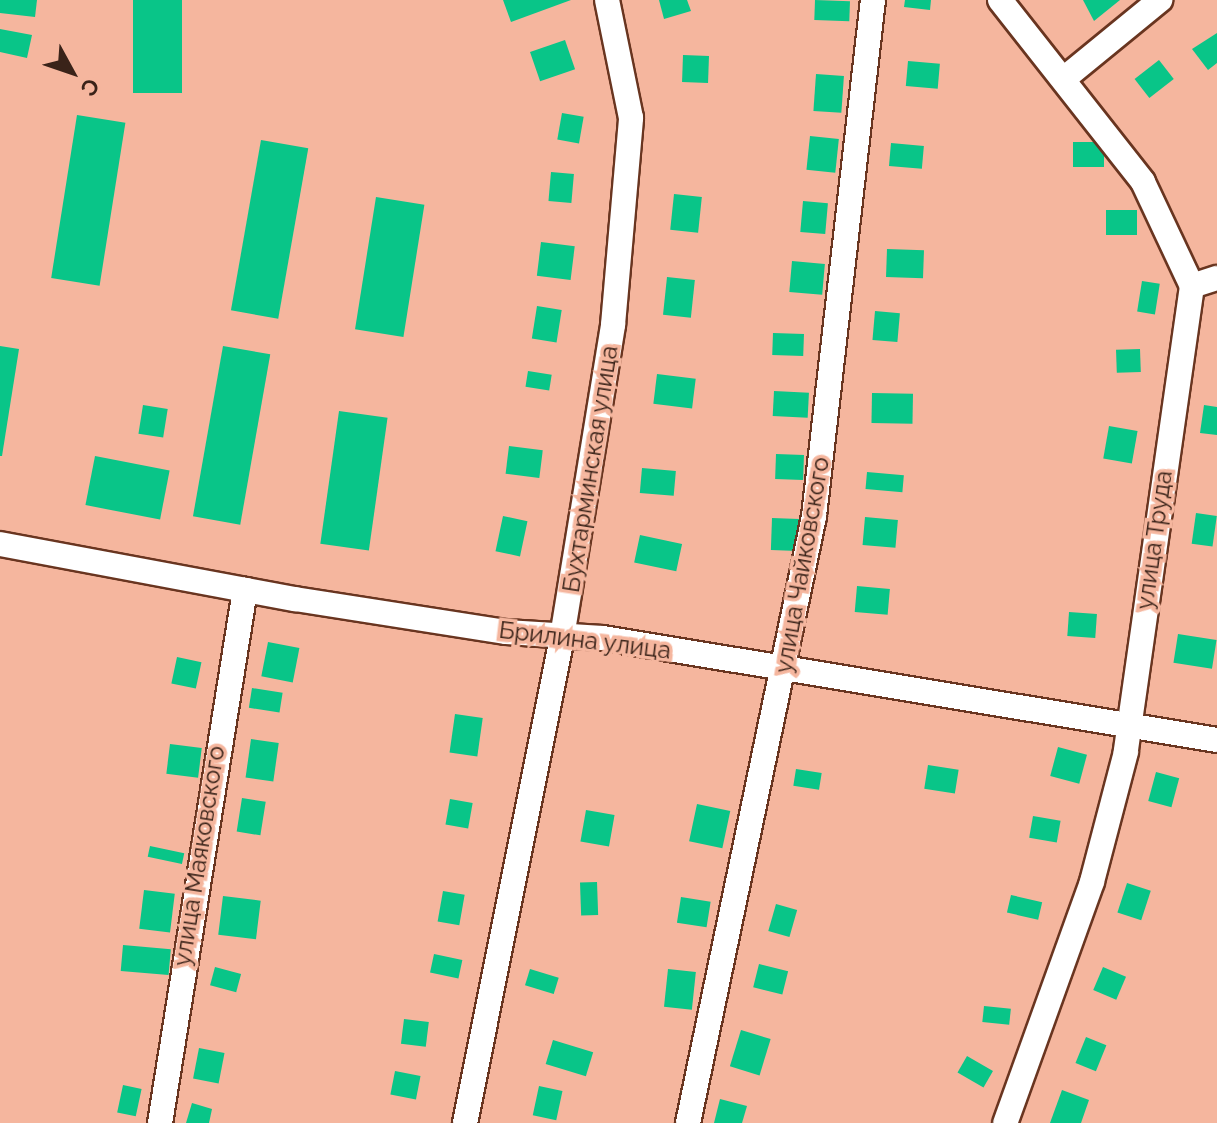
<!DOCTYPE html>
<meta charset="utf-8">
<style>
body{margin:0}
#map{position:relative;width:1217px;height:1123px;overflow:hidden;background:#f5b69e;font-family:Raleway,sans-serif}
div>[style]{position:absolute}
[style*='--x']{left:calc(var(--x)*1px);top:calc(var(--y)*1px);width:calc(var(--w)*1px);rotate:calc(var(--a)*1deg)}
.building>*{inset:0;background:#09c588;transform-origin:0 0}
.roads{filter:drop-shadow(2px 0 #693520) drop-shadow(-2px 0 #693520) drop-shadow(0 2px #693520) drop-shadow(0 -2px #693520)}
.minor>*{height:24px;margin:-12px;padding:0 12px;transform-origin:12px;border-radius:12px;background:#fff}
span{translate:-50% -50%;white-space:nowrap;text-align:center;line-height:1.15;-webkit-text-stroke:7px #f5b69e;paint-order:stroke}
.street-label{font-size:24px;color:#3a2319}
.north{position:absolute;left:32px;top:32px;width:80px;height:80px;-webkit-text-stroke:6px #f5b69e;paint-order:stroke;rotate:130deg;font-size:22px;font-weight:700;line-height:32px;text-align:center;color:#3a2319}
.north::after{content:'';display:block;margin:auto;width:28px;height:36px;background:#3a2319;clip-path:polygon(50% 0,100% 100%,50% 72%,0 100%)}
</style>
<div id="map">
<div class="building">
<i style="clip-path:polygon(0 0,37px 0,35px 17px,0 13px)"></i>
<i style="left:133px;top:0;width:49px;height:93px"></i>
<i style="clip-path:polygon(503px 0,571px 0,511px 22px)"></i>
<i style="clip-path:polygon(659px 0,687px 0,691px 11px,664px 19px)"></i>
<i style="left:815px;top:0;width:35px;height:20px;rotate:2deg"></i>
<i style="clip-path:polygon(905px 0,931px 0,930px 10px,904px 7px)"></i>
<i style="clip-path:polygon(1083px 0,1120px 0,1094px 21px)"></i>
<i style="clip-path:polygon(0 29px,32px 35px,27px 58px,0 52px)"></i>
<i style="clip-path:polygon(1217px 33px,1217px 63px,1208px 70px,1192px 49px)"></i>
<i style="left:565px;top:40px;width:31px;height:37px;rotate:71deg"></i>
<i style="left:683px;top:55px;width:26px;height:27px;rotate:2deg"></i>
<i style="left:1159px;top:60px;width:24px;height:31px;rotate:52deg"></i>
<i style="left:908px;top:61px;width:32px;height:25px;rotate:5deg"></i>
<i style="left:816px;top:74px;width:28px;height:37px;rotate:4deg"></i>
<i style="left:562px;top:113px;width:22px;height:27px;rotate:10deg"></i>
<i style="left:77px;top:115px;width:49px;height:165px;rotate:9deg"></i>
<i style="left:810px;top:136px;width:29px;height:34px;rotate:6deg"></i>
<i style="left:261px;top:140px;width:48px;height:173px;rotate:10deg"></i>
<i style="left:1073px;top:142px;width:31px;height:25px"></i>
<i style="left:891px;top:143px;width:33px;height:23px;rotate:5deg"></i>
<i style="left:551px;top:172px;width:23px;height:29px;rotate:5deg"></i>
<i style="left:674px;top:194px;width:28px;height:36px;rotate:6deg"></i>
<i style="left:376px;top:197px;width:49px;height:134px;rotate:9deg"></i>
<i style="left:803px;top:201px;width:25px;height:31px;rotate:5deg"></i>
<i style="left:1137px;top:210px;width:25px;height:31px;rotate:90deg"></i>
<i style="left:541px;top:242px;width:34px;height:34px;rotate:7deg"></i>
<i style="left:887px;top:249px;width:37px;height:28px;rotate:2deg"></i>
<i style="left:792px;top:261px;width:33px;height:31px;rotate:5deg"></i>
<i style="left:667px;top:277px;width:28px;height:38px;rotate:6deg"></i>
<i style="left:1142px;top:281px;width:18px;height:31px;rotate:9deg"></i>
<i style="left:537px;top:306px;width:25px;height:33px;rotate:9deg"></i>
<i style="left:875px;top:311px;width:25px;height:29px;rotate:5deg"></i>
<i style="left:773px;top:333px;width:31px;height:22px;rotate:2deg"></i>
<i style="clip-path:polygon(0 346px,19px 349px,2px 456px,0 456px)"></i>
<i style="left:223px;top:346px;width:48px;height:173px;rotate:10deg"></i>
<i style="left:1140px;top:349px;width:23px;height:24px;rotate:88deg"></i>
<i style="left:528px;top:371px;width:24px;height:16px;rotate:9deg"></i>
<i style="left:657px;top:374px;width:39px;height:30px;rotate:7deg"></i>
<i style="left:774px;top:391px;width:35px;height:25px;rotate:3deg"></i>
<i style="left:872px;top:393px;width:41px;height:30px;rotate:1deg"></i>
<i style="left:143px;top:405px;width:25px;height:29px;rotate:9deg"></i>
<i style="clip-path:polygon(1204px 405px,1217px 407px,1217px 435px,1200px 433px)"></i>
<i style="left:339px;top:411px;width:49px;height:134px;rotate:8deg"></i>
<i style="left:1109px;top:426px;width:29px;height:33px;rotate:10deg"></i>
<i style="left:509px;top:446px;width:34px;height:28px;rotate:7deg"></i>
<i style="left:776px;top:454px;width:28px;height:25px;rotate:2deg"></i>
<i style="left:95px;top:456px;width:76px;height:50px;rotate:11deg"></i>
<i style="left:642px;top:468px;width:34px;height:25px;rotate:5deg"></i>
<i style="left:867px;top:472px;width:37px;height:17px;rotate:5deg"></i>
<i style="left:1196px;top:513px;width:21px;height:31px;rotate:8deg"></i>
<i style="left:503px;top:516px;width:25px;height:36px;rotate:12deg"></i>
<i style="left:865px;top:517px;width:33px;height:28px;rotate:5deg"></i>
<i style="left:772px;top:518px;width:27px;height:32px;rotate:2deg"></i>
<i style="left:640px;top:535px;width:43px;height:28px;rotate:12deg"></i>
<i style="left:857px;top:586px;width:33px;height:26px;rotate:5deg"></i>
<i style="left:1069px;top:612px;width:28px;height:24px;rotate:4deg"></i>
<i style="left:1178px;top:634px;width:39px;height:29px;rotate:9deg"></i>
<i style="left:268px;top:642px;width:32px;height:35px;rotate:11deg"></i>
<i style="left:177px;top:657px;width:25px;height:27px;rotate:12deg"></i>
<i style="left:252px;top:688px;width:31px;height:20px;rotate:9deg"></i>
<i style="left:455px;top:714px;width:28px;height:39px;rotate:8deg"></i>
<i style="left:251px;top:739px;width:28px;height:39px;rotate:8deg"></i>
<i style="left:170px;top:744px;width:32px;height:30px;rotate:7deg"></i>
<i style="left:1058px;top:747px;width:30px;height:30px;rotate:15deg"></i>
<i style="left:928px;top:765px;width:31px;height:24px;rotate:9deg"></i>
<i style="left:796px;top:769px;width:26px;height:17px;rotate:9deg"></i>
<i style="left:1156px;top:772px;width:24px;height:30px;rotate:15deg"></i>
<i style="left:242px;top:798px;width:24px;height:34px;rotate:9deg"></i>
<i style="left:450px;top:799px;width:23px;height:26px;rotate:10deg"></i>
<i style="left:697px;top:804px;width:34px;height:38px;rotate:12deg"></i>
<i style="left:586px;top:810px;width:29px;height:32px;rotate:10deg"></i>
<i style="left:1033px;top:816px;width:28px;height:22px;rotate:10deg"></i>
<i style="left:150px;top:846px;width:35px;height:11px;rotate:12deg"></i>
<i style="left:597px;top:882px;width:33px;height:17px;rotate:88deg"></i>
<i style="left:1127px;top:883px;width:25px;height:31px;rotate:18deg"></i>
<i style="left:144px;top:890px;width:31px;height:39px;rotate:7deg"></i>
<i style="left:443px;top:891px;width:22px;height:31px;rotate:10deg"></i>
<i style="left:1011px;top:895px;width:32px;height:18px;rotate:13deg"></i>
<i style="left:223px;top:896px;width:38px;height:39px;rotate:7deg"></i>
<i style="left:681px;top:897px;width:30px;height:26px;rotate:9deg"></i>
<i style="left:776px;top:904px;width:22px;height:28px;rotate:16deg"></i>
<i style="left:123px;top:945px;width:48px;height:26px;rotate:5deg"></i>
<i style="left:434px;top:954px;width:29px;height:19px;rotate:12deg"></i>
<i style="left:759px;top:964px;width:30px;height:24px;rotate:14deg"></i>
<i style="left:215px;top:967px;width:27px;height:19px;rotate:15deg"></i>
<i style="left:1103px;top:967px;width:25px;height:25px;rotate:23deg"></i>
<i style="left:530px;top:969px;width:30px;height:17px;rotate:17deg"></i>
<i style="left:668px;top:969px;width:28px;height:38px;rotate:6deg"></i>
<i style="left:984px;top:1006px;width:27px;height:16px;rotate:6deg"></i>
<i style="left:404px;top:1019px;width:25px;height:25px;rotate:7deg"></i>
<i style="left:741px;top:1030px;width:31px;height:38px;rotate:17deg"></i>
<i style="left:1086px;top:1037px;width:22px;height:28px;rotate:22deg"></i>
<i style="left:553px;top:1040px;width:42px;height:25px;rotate:17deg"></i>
<i style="left:199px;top:1048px;width:26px;height:31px;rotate:11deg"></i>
<i style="left:967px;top:1056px;width:30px;height:19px;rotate:30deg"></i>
<i style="left:395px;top:1071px;width:26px;height:24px;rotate:11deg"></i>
<i style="left:123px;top:1085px;width:19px;height:28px;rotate:12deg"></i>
<i style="left:539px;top:1086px;width:24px;height:30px;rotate:12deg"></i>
<i style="clip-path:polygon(1062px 1090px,1089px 1100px,1081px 1123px,1050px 1123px)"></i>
<i style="clip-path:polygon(720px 1099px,747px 1106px,742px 1123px,714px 1123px)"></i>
<i style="clip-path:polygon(192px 1103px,212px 1109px,209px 1123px,186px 1123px)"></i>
</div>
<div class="roads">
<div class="minor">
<i style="--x:1000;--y:0;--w:231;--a:51.8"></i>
<i style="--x:1143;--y:182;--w:115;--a:64.8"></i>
<i style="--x:1192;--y:286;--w:471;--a:98.1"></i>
<i style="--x:1126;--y:752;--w:134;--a:104.7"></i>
<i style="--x:1092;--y:882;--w:256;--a:109.8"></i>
<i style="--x:1066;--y:77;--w:122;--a:-39.3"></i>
<i style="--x:1192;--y:286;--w:26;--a:-18"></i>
<i style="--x:0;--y:544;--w:300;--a:10.6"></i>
<i style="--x:295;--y:599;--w:214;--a:8.9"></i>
<i style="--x:506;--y:632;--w:97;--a:3.5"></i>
<i style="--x:603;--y:638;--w:622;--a:9.43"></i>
<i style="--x:160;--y:1123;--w:540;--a:-80.94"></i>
<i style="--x:465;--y:1123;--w:496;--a:-78.7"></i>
<i style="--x:562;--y:637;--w:316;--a:-80.7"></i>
<i style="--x:613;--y:325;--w:208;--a:-85"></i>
<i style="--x:631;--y:118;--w:120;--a:-101.5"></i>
<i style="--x:688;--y:1123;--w:620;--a:-78.27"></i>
<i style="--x:814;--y:516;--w:519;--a:-83.48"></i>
</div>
</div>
<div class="street-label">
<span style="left:590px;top:469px;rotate:-81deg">Бухтарминская улица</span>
<span style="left:1154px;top:540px;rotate:-82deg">улица Труда</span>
<span style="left:802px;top:565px;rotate:-80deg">улица Чайковского</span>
<span style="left:585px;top:640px;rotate:7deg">Брилина улица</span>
<span style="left:199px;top:856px;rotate:-81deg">улица Маяковского</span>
</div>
<div class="north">С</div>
</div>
